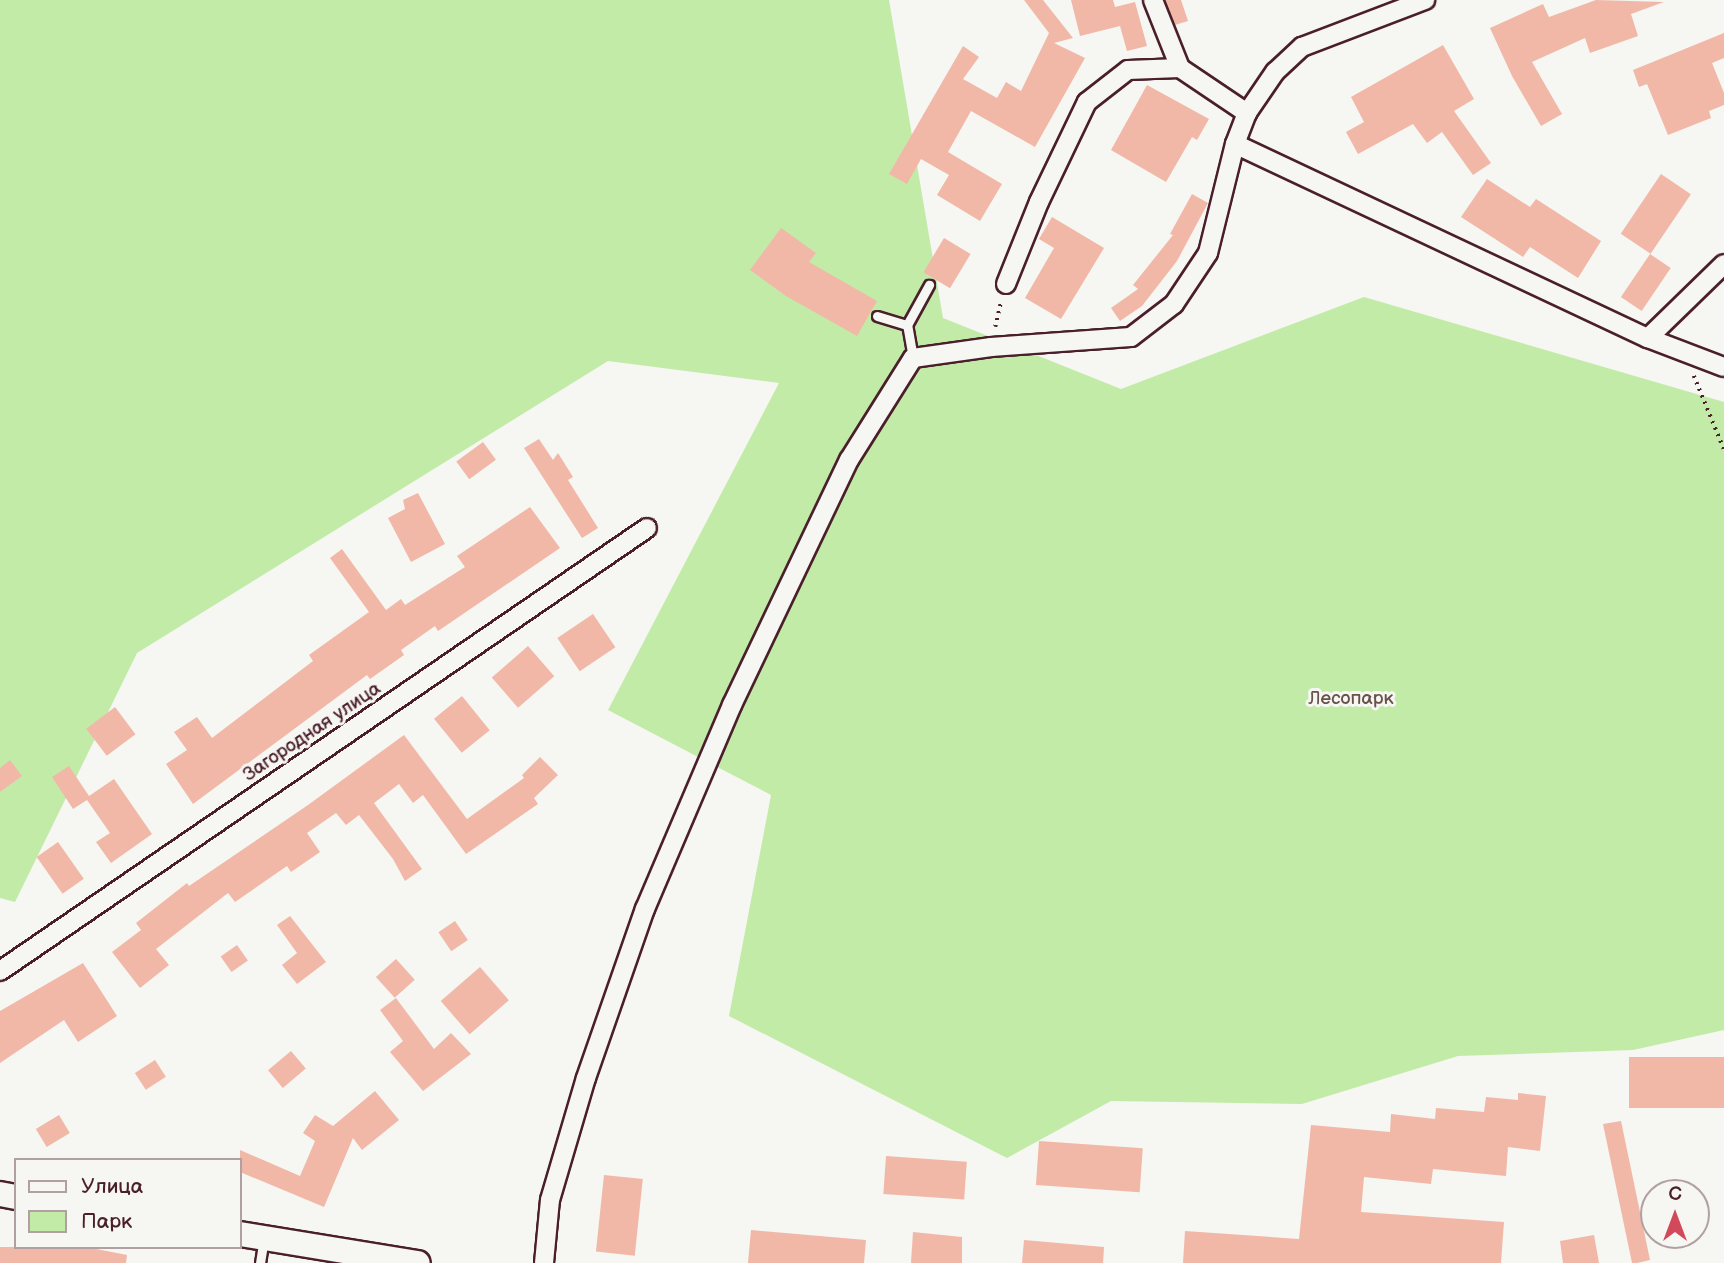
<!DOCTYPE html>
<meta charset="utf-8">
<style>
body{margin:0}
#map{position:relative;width:1724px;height:1263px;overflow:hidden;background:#f6f6f2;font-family:"Balsamiq Sans",sans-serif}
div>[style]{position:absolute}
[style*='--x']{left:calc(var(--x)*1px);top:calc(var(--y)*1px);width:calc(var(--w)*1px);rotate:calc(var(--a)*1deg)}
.green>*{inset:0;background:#c2eba7}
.building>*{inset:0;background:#f1b8a8;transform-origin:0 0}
.path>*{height:3.5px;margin-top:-1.75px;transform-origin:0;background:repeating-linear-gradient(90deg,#4a1f2b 0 2px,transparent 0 7px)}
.roads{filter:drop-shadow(2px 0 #4a1f2b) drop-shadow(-2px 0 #4a1f2b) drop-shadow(0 2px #4a1f2b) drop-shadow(0 -2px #4a1f2b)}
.service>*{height:9px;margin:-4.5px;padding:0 4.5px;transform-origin:4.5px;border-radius:4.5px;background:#f6f6f2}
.minor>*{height:18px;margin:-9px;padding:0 9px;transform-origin:9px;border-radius:9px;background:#f6f6f2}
.secondary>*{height:24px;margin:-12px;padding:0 12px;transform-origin:12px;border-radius:12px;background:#f6f6f2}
span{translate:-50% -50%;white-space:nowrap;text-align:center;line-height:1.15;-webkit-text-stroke:6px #f6f6f2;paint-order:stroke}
.park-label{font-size:19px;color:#68524a}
.street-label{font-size:19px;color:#4a1f2b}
.legend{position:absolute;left:14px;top:1158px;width:228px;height:91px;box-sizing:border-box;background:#f6f6f2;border:2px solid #b1a0a2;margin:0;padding:9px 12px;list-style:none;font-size:21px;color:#4a1f2b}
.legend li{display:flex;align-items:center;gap:14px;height:35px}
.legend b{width:35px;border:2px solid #b1a0a2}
.north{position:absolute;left:1640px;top:1179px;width:70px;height:70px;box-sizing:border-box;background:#f6f6f2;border:2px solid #b1a0a2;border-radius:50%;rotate:0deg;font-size:19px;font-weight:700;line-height:28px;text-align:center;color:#4a1f2b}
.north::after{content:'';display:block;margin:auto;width:24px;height:32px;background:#d1495b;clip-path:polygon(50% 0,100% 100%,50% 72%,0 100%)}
</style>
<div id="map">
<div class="green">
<i style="clip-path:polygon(0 0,889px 0,943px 318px,1121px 389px,1364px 297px,1724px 402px,1724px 1030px,1633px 1050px,1458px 1056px,1302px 1104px,1111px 1101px,1007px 1158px,729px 1016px,771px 795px,608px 710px,779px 383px,608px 361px,137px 653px,15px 902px,0 898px)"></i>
</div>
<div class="building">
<i style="clip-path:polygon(1024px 0,1043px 0,1073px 38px,1054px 43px,1085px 58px,1035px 147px,971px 111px,948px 152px,1002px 184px,980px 221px,937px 195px,949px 175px,921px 159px,907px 184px,889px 174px,963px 46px,979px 57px,963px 79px,997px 98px,1006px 82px,1021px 91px,1049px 33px)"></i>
<i style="clip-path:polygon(1071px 0,1113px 0,1115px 7px,1135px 2px,1147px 46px,1127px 51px,1120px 26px,1080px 36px)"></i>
<i style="clip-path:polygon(1165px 0,1181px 0,1188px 21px,1175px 25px)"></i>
<i style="clip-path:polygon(1596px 0,1664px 2px,1631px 14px,1638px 36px,1590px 53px,1585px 38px,1532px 62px,1562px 114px,1541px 126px,1512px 76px,1490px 28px,1543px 4px,1549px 17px)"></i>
<i style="clip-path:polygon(1724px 33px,1724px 58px,1712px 63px,1724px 93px,1724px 105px,1709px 111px,1711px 118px,1668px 135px,1647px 84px,1639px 87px,1633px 70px)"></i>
<i style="clip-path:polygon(1443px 45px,1474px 99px,1454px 111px,1491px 163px,1473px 175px,1442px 132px,1427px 143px,1413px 124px,1358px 154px,1346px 132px,1364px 122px,1351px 97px)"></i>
<i style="clip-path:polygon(1147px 85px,1209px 119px,1197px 140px,1192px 137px,1166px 182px,1111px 150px)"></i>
<i style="left:1661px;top:174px;width:36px;height:72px;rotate:34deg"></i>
<i style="clip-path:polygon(1487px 179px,1530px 207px,1536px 199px,1601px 241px,1578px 278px,1530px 247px,1523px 257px,1461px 217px)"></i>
<i style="clip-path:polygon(1192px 194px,1208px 203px,1177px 261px,1142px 306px,1120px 321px,1111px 308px,1138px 289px,1133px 285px,1173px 235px,1170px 234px)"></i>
<i style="clip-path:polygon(1052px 217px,1104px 248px,1061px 319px,1025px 298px,1054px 248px,1039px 239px)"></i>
<i style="clip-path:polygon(781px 228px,816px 253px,809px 262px,877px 301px,857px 336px,786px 296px,750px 270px)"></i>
<i style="left:944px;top:238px;width:31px;height:40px;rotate:31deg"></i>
<i style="left:1650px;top:254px;width:25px;height:52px;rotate:34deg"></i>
<i style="clip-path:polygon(539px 439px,553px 460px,558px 453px,573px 477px,568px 480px,598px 528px,582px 538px,524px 448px)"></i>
<i style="left:483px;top:442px;width:22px;height:33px;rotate:54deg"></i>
<i style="clip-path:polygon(418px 493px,445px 544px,411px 562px,388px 518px,405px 509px,403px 500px)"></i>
<i style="clip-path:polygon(530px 507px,560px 548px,438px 631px,435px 626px,401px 650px,404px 655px,370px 679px,367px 675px,193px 804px,166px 764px,187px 750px,174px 732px,197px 717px,212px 738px,313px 661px,309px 655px,369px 612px,330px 558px,342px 549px,386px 610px,401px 599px,405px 605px,465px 567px,457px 556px)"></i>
<i style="left:593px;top:614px;width:40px;height:43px;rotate:56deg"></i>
<i style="left:528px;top:646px;width:40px;height:48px;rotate:49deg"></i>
<i style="left:462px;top:696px;width:44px;height:36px;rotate:51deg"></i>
<i style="left:115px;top:707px;width:34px;height:36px;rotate:53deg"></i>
<i style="clip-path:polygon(404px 735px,467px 819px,524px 778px,522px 775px,540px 757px,558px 775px,534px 798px,538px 804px,466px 854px,423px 795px,413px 803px,399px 784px,374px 803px,422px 869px,405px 881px,393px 859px,359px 815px,346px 825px,336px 813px,307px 833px,320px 852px,291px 872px,287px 866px,235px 902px,228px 893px,156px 949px,169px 965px,140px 988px,112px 952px,141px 930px,136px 923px,187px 883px,189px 886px,308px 805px)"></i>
<i style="clip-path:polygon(10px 760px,22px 776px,0 792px,0 768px)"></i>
<i style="clip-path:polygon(69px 766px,89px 796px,114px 779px,152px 834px,111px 863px,96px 842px,110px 833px,87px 800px,73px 809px,52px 777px)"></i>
<i style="left:58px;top:842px;width:45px;height:26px;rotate:55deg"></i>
<i style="clip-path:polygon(290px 916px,326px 962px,297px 984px,282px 965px,297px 953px,277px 925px)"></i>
<i style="left:455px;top:921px;width:23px;height:20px;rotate:56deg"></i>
<i style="left:237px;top:945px;width:19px;height:20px;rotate:55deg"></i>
<i style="left:396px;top:959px;width:28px;height:27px;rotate:48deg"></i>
<i style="clip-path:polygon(83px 963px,117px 1016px,78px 1042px,64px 1020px,0 1063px,0 1011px)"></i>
<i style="left:480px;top:967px;width:44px;height:52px;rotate:49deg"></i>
<i style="clip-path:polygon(396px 998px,434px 1049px,451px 1033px,471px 1054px,423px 1091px,390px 1052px,403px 1041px,380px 1010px)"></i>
<i style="left:291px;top:1051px;width:23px;height:30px;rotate:50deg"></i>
<i style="left:1724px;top:1057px;width:51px;height:95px;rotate:90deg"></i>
<i style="left:155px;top:1060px;width:20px;height:24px;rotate:57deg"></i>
<i style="clip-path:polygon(375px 1091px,399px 1120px,362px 1150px,353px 1138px,324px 1207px,240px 1172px,240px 1150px,300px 1176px,315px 1141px,303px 1133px,315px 1115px,333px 1126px)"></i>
<i style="clip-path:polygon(1518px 1093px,1546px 1096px,1540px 1151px,1508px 1147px,1506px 1176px,1433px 1169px,1431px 1184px,1364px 1177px,1361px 1212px,1504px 1222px,1501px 1263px,1183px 1263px,1185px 1231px,1299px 1239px,1311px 1125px,1390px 1132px,1391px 1114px,1435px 1119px,1436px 1108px,1484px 1112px,1486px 1097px,1518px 1100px)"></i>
<i style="left:59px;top:1115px;width:21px;height:27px;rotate:59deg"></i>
<i style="clip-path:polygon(1621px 1121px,1650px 1260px,1637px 1263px,1632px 1263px,1603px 1124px)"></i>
<i style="left:1039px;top:1141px;width:104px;height:44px;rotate:4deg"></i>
<i style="left:886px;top:1156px;width:81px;height:38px;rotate:4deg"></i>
<i style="left:604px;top:1175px;width:39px;height:77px;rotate:6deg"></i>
<i style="clip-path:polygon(751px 1230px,866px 1240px,864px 1263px,748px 1263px)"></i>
<i style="clip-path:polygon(913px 1232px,962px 1237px,962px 1263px,911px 1263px)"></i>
<i style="clip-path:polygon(1594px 1235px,1599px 1263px,1563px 1263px,1560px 1241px)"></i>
<i style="clip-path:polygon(1024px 1240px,1104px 1247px,1103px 1263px,1022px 1263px)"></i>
<i style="clip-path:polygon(0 1247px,86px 1247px,127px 1255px,126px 1263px,0 1263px)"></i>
</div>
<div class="path">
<i style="--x:995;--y:327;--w:27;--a:-77"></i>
<i style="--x:1694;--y:376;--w:79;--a:67.7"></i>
</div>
<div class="roads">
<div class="service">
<i style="--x:877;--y:316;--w:31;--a:17"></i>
<i style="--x:913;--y:358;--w:34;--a:-100"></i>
<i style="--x:907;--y:325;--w:46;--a:-61.2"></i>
<i style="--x:260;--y:1263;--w:24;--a:-81"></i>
</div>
<div class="minor">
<i style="--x:1153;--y:0;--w:73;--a:68.3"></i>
<i style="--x:1235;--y:144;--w:33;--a:-69"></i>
<i style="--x:1247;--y:113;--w:50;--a:-55.7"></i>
<i style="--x:1275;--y:72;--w:37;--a:-43"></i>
<i style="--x:1302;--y:47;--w:132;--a:-20.9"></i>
<i style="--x:1006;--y:284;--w:88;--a:-68.1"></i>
<i style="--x:1039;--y:202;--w:111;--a:-64.4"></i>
<i style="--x:1087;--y:102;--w:52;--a:-38"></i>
<i style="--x:1128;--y:70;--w:52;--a:-2.2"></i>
<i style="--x:1180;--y:68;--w:81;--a:33.9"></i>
<i style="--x:1648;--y:338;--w:106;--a:-44.2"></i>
<i style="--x:0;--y:971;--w:784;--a:-34.4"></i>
<i style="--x:544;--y:1263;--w:63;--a:-84.6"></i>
<i style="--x:550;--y:1200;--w:127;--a:-73.6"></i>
<i style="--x:586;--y:1078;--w:179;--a:-70.8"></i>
<i style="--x:645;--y:909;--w:222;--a:-66.9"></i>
<i style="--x:732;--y:705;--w:272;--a:-64.5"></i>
<i style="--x:849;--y:460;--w:120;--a:-57.9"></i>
<i style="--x:913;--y:358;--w:79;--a:-8"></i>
<i style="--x:991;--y:347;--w:140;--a:-4.1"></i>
<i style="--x:1131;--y:337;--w:54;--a:-37.5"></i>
<i style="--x:1174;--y:304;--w:61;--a:-56.3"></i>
<i style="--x:1208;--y:253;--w:112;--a:-76.1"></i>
<i style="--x:1235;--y:144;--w:456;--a:25.2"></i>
<i style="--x:1648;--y:338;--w:81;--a:20.9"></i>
</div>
<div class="secondary">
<i style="--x:0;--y:1194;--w:16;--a:11"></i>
<i style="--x:240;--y:1234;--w:180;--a:9.3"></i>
</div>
</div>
<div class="park-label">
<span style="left:1351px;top:699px">Лесопарк</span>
</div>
<div class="street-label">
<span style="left:312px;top:732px;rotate:-34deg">Загородная улица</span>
</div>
<ul class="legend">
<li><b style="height:9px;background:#f6f6f2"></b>Улица</li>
<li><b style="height:19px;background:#c2eba7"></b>Парк</li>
</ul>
<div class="north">С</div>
</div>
